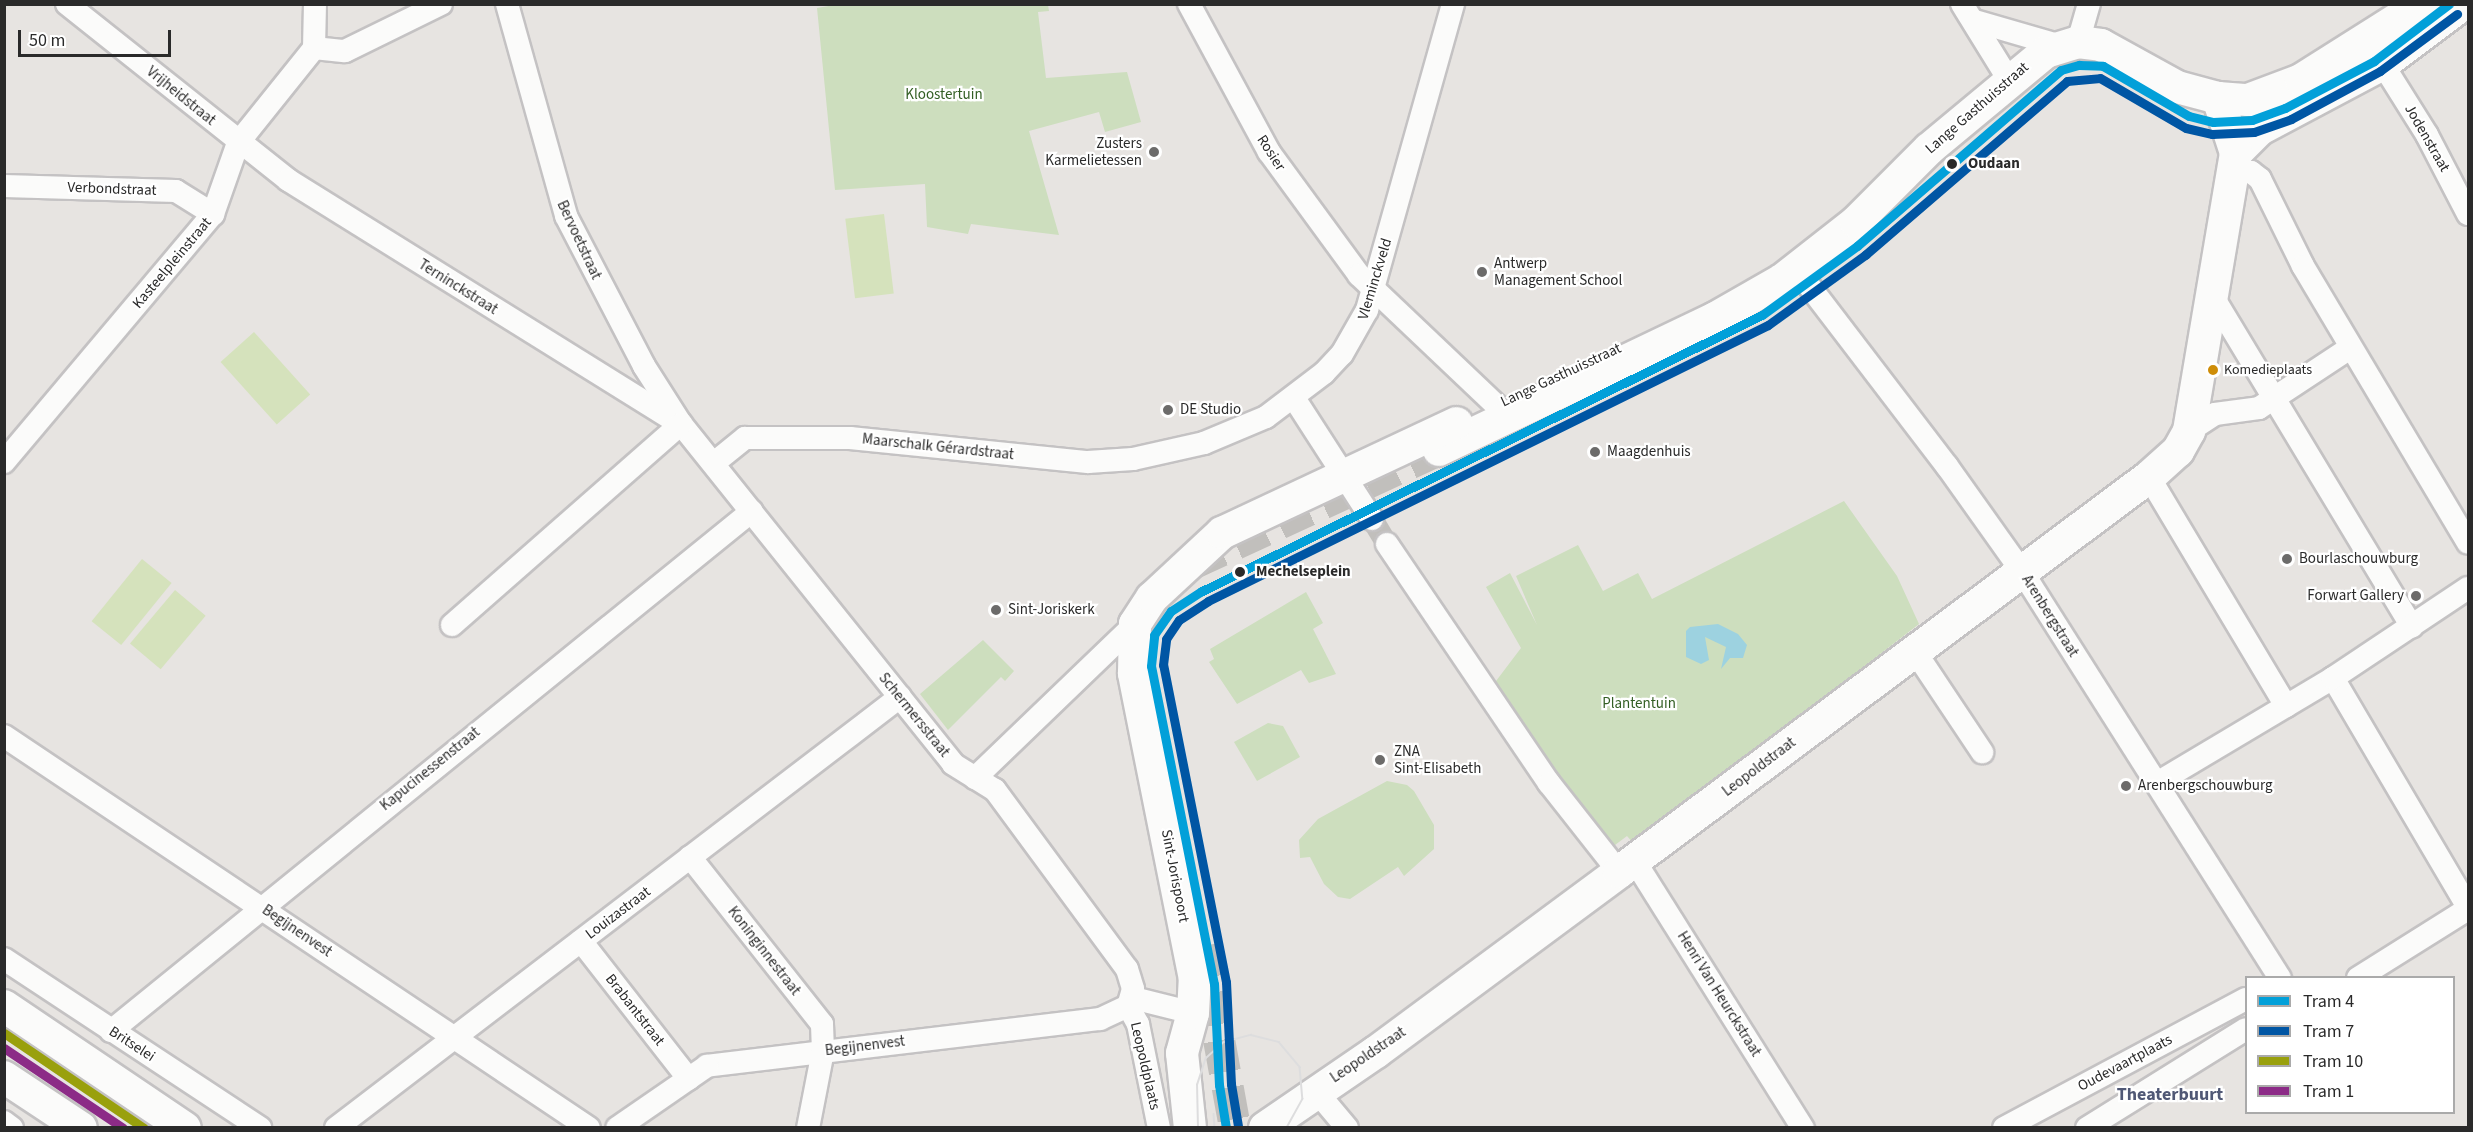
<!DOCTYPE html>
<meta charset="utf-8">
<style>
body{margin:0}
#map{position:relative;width:2473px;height:1132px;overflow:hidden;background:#e7e4e1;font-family:"Source Sans 3",sans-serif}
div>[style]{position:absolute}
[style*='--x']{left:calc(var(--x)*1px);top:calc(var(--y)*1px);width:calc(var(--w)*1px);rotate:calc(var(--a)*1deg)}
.green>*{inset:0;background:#cddebe}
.pitch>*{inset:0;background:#d5e2bc;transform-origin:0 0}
.water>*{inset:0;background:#9dd2e0}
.street-tunnel>*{height:22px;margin-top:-11px;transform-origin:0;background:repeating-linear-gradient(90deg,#c1bfbc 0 22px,transparent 0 33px)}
.secondary-tunnel>*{height:32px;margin-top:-16px;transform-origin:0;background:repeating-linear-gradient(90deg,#c1bfbc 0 32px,transparent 0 48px)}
.roads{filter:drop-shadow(2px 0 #c4c2c3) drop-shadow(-2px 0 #c4c2c3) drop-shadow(0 2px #c4c2c3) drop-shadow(0 -2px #c4c2c3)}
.street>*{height:22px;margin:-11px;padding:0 11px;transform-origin:11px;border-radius:11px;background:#fbfbfa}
.secondary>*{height:32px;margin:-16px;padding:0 16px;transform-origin:16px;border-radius:16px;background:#fbfbfa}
.tram>*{height:1.5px;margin:-0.75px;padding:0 0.75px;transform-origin:0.75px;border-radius:0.75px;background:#ddddde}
.tram-1>*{height:9px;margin:-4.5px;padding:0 4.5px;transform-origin:4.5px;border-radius:4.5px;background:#02a0d9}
.tram-2>*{height:9px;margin:-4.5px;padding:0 4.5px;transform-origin:4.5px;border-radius:4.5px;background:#0056a4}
.tram-3>*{height:9px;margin:-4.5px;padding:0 4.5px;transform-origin:4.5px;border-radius:4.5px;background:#99a00d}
.tram-4>*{height:9px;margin:-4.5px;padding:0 4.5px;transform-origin:4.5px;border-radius:4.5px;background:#8c2b87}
.dots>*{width:16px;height:16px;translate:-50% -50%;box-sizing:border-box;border:3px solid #fff;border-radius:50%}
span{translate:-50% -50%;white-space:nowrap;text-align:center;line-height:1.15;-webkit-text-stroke:4.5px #fff;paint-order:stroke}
.bus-label{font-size:14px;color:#2a2a2a}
.left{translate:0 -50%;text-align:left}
.park-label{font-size:15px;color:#325e23}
.street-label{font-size:15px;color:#2a2a2a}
.poi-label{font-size:15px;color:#2a2a2a}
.right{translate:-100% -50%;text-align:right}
.stop-label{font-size:15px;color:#2a2a2a;font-weight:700}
.quarter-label{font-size:18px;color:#505875;font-weight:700}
.frame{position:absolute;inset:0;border:6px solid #2a2a2a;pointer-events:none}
.legend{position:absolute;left:2245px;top:976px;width:210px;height:138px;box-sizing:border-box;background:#fff;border:2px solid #aaa;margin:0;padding:8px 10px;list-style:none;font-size:18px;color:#2a2a2a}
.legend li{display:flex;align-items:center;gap:12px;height:30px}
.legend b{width:30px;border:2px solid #aaa}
.scale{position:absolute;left:18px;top:30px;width:153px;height:27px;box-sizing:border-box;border:3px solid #2a2a2a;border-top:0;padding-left:8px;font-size:18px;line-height:21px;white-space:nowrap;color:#2a2a2a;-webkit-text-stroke:4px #fff;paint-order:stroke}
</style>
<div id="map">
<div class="green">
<i style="clip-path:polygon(840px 4px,1048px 5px,1049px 11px,1038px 12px,1046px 78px,1127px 72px,1141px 122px,1105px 132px,1099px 112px,1029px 131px,1059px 235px,971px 224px,968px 234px,927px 227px,925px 184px,835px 190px,817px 8px)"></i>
<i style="clip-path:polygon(1844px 501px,1897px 576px,1919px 624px,1634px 844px,1627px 836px,1611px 848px,1493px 685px,1521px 648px,1486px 587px,1510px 573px,1537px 625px,1516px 576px,1578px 545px,1603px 591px,1638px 573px,1652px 599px)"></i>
<i style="clip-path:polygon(1306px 592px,1323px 623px,1313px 629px,1336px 674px,1309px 683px,1301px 670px,1237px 704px,1209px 662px,1214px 659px,1210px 649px)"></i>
<i style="clip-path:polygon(983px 640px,1014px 671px,1005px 681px,1001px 677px,948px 730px,920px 694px)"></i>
<i style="clip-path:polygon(1268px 723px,1283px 726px,1300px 757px,1257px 781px,1234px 742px)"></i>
<i style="clip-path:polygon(1387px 781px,1407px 785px,1414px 791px,1434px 825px,1434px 849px,1404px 876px,1398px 867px,1350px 899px,1338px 897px,1324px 884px,1310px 857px,1300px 858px,1299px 840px,1318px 819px)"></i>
</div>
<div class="pitch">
<i style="left:884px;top:214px;width:80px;height:39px;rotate:83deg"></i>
<i style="left:254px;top:332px;width:84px;height:45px;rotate:48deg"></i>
<i style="left:142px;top:559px;width:38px;height:80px;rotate:39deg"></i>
<i style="left:175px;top:590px;width:40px;height:70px;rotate:40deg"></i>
</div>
<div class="water">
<i style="clip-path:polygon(1718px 624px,1738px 634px,1747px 645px,1743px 658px,1730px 658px,1721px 669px,1726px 647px,1705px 637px,1709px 660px,1701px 664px,1686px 657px,1686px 631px,1690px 627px)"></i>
</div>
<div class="street-tunnel">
<i style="--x:1372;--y:519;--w:29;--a:59"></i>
</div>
<div class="secondary-tunnel">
<i style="--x:1192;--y:564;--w:272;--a:-24.8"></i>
<i style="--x:1202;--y:946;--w:185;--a:79.7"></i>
</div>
<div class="roads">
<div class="street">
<i style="--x:67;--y:4;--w:283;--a:38.5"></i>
<i style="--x:288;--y:180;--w:458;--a:31.9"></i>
<i style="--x:507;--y:4;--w:220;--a:74.4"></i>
<i style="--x:566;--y:216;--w:169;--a:62.5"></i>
<i style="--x:644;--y:366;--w:69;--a:57.5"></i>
<i style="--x:681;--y:424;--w:435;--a:51.3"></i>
<i style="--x:953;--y:764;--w:49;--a:31.8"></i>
<i style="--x:995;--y:790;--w:222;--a:53.6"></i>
<i style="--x:1127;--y:969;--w:21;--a:73"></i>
<i style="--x:1133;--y:989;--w:18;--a:106"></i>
<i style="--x:1128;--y:1006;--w:31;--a:155"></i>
<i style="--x:1100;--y:1019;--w:396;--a:173.2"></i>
<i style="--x:707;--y:1066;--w:109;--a:145.4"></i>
<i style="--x:1189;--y:4;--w:168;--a:61.6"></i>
<i style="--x:1269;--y:152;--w:152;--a:53.8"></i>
<i style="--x:1359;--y:275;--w:189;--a:43.5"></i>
<i style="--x:1962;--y:4;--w:89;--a:58.3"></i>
<i style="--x:1975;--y:21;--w:90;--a:16.2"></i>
<i style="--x:2078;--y:42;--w:40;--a:-74"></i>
<i style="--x:314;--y:48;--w:31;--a:6"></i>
<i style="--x:345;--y:51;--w:107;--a:-26.1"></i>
<i style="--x:314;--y:48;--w:44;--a:-88.7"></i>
<i style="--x:2375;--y:52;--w:98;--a:57.9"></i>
<i style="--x:2427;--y:135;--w:89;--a:62.6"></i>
<i style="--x:2233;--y:171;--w:18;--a:3"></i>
<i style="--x:2251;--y:172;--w:11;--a:38"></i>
<i style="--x:2260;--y:179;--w:97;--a:63.7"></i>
<i style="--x:2303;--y:266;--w:322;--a:59.2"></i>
<i style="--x:4;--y:186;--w:172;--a:1.7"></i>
<i style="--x:176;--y:191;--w:44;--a:31.9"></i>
<i style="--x:1797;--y:270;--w:247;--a:52.6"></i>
<i style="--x:1947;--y:466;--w:128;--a:54.6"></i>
<i style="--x:2021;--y:570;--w:483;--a:57.6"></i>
<i style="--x:2213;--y:297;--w:385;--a:58.9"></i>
<i style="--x:1294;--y:398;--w:144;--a:57.2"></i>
<i style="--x:2189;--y:431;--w:31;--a:-33"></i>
<i style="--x:2215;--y:414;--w:44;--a:-7.8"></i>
<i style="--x:2259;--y:408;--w:109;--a:-33.4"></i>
<i style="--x:4;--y:462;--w:324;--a:-49.9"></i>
<i style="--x:213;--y:214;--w:75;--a:-70.6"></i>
<i style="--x:238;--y:143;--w:122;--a:-51.3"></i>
<i style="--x:714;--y:463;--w:40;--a:-39"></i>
<i style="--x:745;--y:438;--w:105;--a:0"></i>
<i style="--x:850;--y:438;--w:239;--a:5.8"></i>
<i style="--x:1088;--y:462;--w:45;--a:-3.8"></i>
<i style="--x:1133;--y:459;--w:73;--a:-12.7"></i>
<i style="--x:1204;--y:443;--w:67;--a:-22.8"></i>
<i style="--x:1266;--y:417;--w:73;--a:-37.2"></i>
<i style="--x:1324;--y:373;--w:26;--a:-47"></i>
<i style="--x:1342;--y:354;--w:51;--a:-60.4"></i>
<i style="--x:1367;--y:310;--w:318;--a:-74.3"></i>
<i style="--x:2149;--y:477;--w:267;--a:59.1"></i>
<i style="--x:1387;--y:544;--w:289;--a:55.9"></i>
<i style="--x:1549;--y:783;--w:113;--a:51.8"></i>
<i style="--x:452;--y:625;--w:305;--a:-41.3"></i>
<i style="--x:1914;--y:650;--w:123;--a:56.3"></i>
<i style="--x:2333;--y:678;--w:266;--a:59.5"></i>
<i style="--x:4;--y:736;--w:704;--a:33.83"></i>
<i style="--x:975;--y:778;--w:222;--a:-43.9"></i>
<i style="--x:2157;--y:783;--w:205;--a:-30.8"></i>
<i style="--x:2333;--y:678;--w:162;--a:-33.7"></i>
<i style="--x:690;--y:857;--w:213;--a:51.7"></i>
<i style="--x:822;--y:1024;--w:27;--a:88"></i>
<i style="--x:823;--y:1051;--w:78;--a:101"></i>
<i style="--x:1634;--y:860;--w:317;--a:57.8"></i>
<i style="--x:581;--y:941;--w:175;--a:52"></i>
<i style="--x:4;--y:959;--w:307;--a:33.4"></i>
<i style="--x:2358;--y:978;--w:130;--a:-32.1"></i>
<i style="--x:1133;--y:998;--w:62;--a:14"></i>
<i style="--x:1128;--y:1006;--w:21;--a:61"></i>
<i style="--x:1138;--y:1024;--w:106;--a:78.6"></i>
<i style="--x:111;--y:1031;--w:825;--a:-39.05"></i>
<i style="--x:1316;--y:1091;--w:48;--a:50"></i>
<i style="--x:4;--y:1122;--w:10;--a:37"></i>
<i style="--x:336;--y:1128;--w:710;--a:-37.39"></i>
<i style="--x:2004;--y:1128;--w:274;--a:-28.1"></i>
<i style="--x:2087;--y:1128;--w:187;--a:-31.9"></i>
</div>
<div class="secondary">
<i style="--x:2236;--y:153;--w:34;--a:-45"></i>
<i style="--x:2260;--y:129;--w:139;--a:-27.9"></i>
<i style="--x:2383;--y:64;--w:100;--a:-36.9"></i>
<i style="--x:1439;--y:450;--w:305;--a:-25.5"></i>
<i style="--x:1714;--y:319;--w:78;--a:-29.8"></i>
<i style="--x:1782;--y:280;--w:94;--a:-38.1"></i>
<i style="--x:1856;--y:222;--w:103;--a:-45"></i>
<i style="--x:1929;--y:149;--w:152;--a:-39.7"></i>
<i style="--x:2046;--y:52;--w:34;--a:-17"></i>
<i style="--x:2078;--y:42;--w:23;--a:7"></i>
<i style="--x:2101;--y:45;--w:87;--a:28.9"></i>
<i style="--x:2177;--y:87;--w:42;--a:15"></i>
<i style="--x:2218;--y:98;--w:30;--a:4"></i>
<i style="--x:2248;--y:100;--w:57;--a:-20.7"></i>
<i style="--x:2301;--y:80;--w:142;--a:-32.3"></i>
<i style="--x:4;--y:1006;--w:218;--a:34"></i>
<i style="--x:4;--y:1077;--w:92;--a:33.5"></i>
<i style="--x:1190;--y:1128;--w:75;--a:-96.1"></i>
<i style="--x:1182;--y:1053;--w:41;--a:-74.6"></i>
<i style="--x:1193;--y:1013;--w:34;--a:-87"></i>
<i style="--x:1195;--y:979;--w:312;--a:-101.3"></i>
<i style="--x:1134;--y:673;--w:49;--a:-88.8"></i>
<i style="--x:1135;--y:624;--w:31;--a:-57"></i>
<i style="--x:1152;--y:598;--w:96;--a:-42.9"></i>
<i style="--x:1222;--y:533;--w:259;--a:-25.1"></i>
<i style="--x:1265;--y:1128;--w:135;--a:-34.4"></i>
<i style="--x:1376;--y:1052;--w:302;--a:-36.5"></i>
<i style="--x:1619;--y:872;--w:661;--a:-36.7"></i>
<i style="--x:2149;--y:477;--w:39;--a:-42"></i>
<i style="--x:2178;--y:451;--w:23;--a:-61"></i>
<i style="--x:2189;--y:431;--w:282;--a:-80.4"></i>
<i style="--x:2236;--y:153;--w:58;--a:-108.1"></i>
</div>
</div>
<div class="tram">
<i style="--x:1214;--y:1114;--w:14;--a:86"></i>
<i style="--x:1198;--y:1128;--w:43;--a:-91.3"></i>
<i style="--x:1197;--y:1085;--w:28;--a:-72"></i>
<i style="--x:1206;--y:1058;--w:24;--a:-42"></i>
<i style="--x:1224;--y:1042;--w:28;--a:-15"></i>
<i style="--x:1251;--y:1035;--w:29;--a:14"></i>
<i style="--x:1279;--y:1042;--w:33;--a:50"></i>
<i style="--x:1300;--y:1067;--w:32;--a:85"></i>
<i style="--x:1303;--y:1099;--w:33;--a:119"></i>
</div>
<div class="tram-1">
<i style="--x:1226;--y:1128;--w:44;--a:-99.2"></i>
<i style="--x:1219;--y:1085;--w:101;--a:-92.8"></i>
<i style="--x:1214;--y:984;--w:324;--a:-101.2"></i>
<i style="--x:1151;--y:666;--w:31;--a:-84"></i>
<i style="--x:1154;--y:635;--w:29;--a:-55"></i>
<i style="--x:1171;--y:611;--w:37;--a:-33"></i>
<i style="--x:1202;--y:591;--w:624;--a:-26.24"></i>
<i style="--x:1762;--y:315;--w:117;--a:-36"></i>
<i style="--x:1857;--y:246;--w:269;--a:-40.8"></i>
<i style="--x:2061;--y:70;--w:19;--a:-16"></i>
<i style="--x:2079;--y:65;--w:24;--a:2"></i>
<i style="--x:2103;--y:66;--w:99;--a:30.2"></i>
<i style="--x:2189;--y:116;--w:25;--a:14"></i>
<i style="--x:2213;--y:122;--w:39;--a:-3"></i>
<i style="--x:2252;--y:120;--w:35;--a:-20"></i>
<i style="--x:2285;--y:108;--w:101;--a:-27.8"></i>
<i style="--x:2374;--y:61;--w:94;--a:-37.2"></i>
</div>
<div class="tram-2">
<i style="--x:1238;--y:1126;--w:43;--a:-99.5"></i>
<i style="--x:1231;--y:1084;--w:102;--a:-92.8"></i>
<i style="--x:1226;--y:982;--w:323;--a:-101.2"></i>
<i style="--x:1163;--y:665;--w:26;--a:-83"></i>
<i style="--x:1166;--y:639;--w:23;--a:-56"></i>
<i style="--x:1179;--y:620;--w:35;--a:-33"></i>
<i style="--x:1208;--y:601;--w:624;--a:-26.24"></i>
<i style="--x:1768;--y:325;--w:120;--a:-35.8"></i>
<i style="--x:1865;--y:255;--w:267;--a:-40.7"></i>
<i style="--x:2067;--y:81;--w:33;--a:-5"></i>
<i style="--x:2100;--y:78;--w:99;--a:30.2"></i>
<i style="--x:2186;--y:128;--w:27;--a:13"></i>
<i style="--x:2212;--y:134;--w:42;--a:-2.7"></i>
<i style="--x:2254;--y:132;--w:39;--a:-19"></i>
<i style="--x:2291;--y:119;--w:101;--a:-28.3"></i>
<i style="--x:2380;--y:71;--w:96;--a:-36.5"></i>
</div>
<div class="tram-3">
<i style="--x:4;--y:1033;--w:169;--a:34.2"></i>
</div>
<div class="tram-4">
<i style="--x:4;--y:1048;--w:143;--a:33.9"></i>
</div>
<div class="dots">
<i style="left:1154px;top:152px;background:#6c6b6a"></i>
<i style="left:1952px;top:164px;background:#2a2a2a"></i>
<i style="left:1482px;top:272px;background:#6c6b6a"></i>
<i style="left:2213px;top:370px;background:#ce8d08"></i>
<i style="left:1168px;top:410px;background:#6c6b6a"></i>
<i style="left:1595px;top:452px;background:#6c6b6a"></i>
<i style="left:2287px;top:559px;background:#6c6b6a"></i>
<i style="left:1240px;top:572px;background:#2a2a2a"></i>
<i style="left:2416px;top:596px;background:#6c6b6a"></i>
<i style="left:996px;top:610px;background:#6c6b6a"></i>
<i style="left:1380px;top:760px;background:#6c6b6a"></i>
<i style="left:2126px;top:786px;background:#6c6b6a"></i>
</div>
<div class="bus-label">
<span class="left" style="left:2224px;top:370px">Komedieplaats</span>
</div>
<div class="park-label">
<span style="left:944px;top:95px">Kloostertuin</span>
<span style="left:1639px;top:704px">Plantentuin</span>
</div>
<div class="street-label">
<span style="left:181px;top:96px;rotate:39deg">Vrijheidstraat</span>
<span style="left:1977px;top:108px;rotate:-41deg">Lange Gasthuisstraat</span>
<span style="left:2427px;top:138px;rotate:60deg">Jodenstraat</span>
<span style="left:1271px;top:153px;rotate:57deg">Rosier</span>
<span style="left:112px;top:189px;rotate:2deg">Verbondstraat</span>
<span style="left:579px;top:240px;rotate:65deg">Bervoetstraat</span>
<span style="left:172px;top:263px;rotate:-50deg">Kasteelpleinstraat</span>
<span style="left:1375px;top:279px;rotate:-73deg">Vleminckveld</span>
<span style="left:458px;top:287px;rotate:32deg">Terninckstraat</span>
<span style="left:1561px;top:375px;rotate:-25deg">Lange Gasthuisstraat</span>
<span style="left:938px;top:447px;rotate:6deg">Maarschalk Gérardstraat</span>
<span style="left:2050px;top:616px;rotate:58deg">Arenbergstraat</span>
<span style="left:914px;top:715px;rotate:51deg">Schermersstraat</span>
<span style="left:1759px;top:767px;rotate:-37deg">Leopoldstraat</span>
<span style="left:430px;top:769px;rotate:-39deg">Kapucinessenstraat</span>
<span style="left:1175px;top:876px;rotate:79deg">Sint-Jorispoort</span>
<span style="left:618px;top:913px;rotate:-37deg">Louizastraat</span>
<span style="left:297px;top:931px;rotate:34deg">Begijnenvest</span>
<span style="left:764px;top:951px;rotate:52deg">Koninginnestraat</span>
<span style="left:1719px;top:994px;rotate:58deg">Henri Van Heurckstraat</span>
<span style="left:635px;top:1010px;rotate:52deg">Brabantstraat</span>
<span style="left:132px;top:1044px;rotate:33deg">Britselei</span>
<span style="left:865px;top:1046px;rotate:-7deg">Begijnenvest</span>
<span style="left:1368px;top:1055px;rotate:-34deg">Leopoldstraat</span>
<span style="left:2125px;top:1063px;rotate:-28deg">Oudevaartplaats</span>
<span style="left:1145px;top:1066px;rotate:77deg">Leopoldplaats</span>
</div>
<div class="poi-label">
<span class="right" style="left:1142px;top:152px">Zusters<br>Karmelietessen</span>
<span class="left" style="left:1494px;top:272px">Antwerp<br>Management School</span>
<span class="left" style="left:1180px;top:410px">DE Studio</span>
<span class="left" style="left:1607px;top:452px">Maagdenhuis</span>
<span class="left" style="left:2299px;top:559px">Bourlaschouwburg</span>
<span class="right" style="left:2404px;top:596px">Forwart Gallery</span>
<span class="left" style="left:1008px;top:610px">Sint-Joriskerk</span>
<span class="left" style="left:1394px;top:760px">ZNA<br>Sint-Elisabeth</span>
<span class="left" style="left:2138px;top:786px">Arenbergschouwburg</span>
</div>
<div class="stop-label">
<span class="left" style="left:1968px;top:164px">Oudaan</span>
<span class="left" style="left:1256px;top:572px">Mechelseplein</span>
</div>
<div class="quarter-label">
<span style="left:2170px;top:1095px">Theaterbuurt</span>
</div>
<div class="frame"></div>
<ul class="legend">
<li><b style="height:8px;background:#02a0d9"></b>Tram 4</li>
<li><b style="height:8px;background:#0056a4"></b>Tram 7</li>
<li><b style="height:8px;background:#99a00d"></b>Tram 10</li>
<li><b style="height:8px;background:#8c2b87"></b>Tram 1</li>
</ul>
<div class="scale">50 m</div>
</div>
